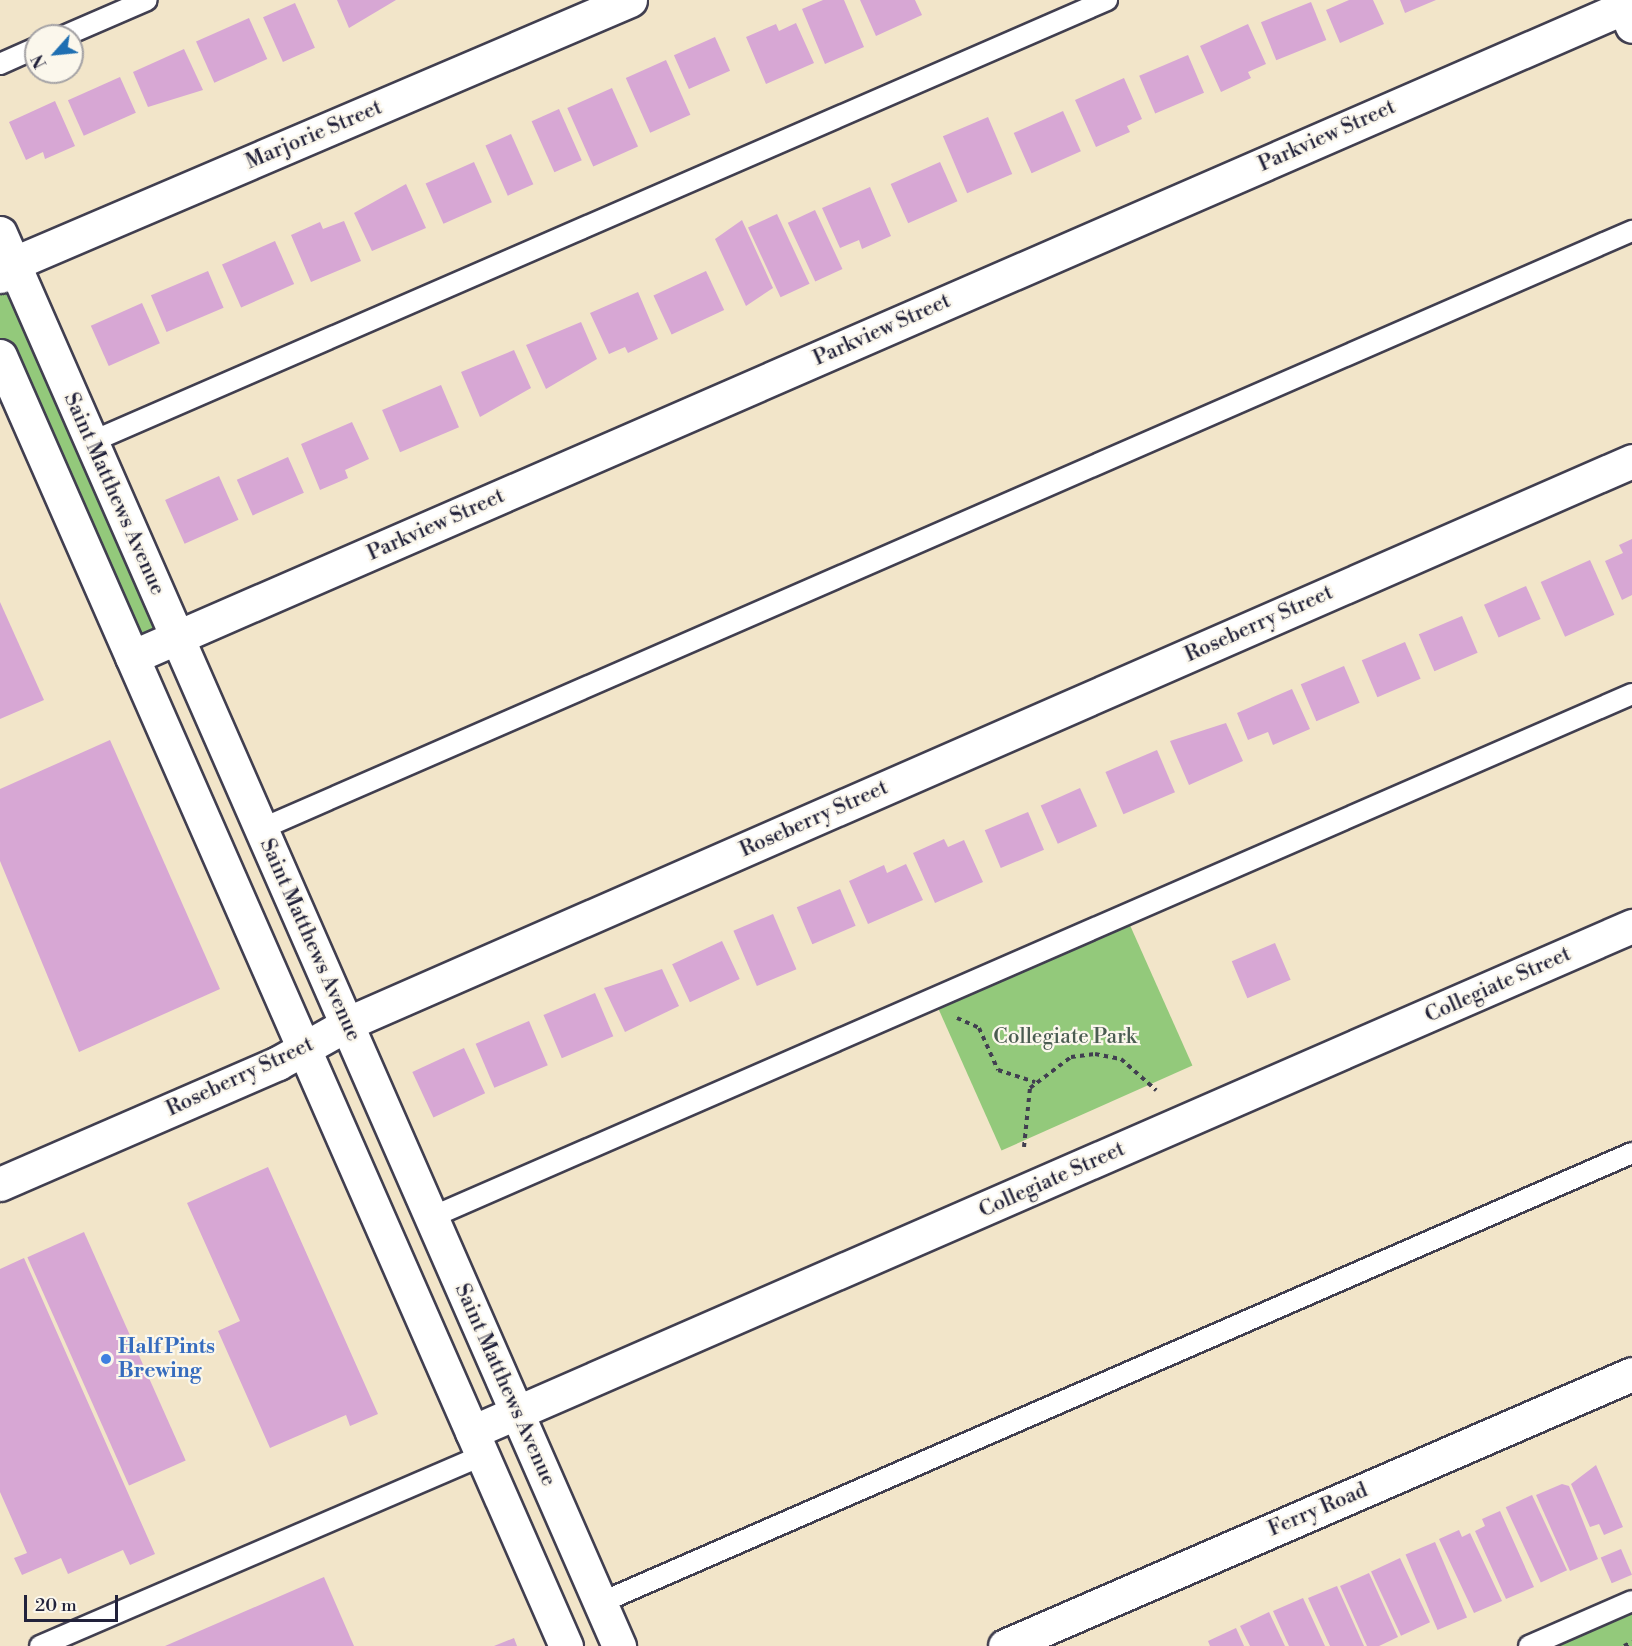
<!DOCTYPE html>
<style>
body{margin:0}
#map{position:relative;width:1632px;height:1646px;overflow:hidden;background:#f2e5c9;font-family:"Libre Bodoni",serif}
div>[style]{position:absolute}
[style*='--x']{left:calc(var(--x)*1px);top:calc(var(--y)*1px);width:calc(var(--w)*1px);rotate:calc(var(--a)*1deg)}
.green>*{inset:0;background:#93c97b;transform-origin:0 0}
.building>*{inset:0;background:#d7a7d4;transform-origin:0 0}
.path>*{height:4px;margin-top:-2px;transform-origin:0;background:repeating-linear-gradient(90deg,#413f50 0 4.5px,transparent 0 9px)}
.roads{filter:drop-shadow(2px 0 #413f50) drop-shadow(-2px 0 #413f50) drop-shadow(0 2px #413f50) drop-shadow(0 -2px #413f50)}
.service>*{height:20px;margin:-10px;padding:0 10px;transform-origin:10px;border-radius:10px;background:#fff}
.minor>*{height:33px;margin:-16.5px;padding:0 16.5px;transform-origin:16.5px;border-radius:16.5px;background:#fff}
.tertiary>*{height:33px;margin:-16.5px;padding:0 16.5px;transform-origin:16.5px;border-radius:16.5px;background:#fff}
.secondary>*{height:33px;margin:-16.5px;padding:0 16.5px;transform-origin:16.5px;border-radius:16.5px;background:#fff}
.dots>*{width:16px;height:16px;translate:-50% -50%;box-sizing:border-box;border:3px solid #fbf7ec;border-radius:50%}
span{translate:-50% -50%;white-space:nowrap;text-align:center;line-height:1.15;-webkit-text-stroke:4.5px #fbf7ec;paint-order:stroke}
.street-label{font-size:21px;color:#22223b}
.park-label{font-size:21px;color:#4a5c51}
.shop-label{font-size:21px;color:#366cbe;font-weight:700}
.left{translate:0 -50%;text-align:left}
.north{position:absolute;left:24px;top:24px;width:60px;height:60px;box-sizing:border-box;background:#fbf7ec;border:2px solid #a4a2a5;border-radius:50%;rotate:243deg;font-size:16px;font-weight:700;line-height:24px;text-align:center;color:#22223b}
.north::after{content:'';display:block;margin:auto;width:21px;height:27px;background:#1f6fb2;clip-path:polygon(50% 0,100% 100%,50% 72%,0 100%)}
.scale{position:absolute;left:24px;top:1595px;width:94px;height:27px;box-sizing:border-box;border:3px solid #22223b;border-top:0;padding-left:8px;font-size:18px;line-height:21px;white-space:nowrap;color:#22223b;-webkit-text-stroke:4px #fbf7ec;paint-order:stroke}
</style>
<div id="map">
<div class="green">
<i style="clip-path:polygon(0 233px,177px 638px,132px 657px,0 356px)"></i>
<i style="left:1129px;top:923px;width:156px;height:209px;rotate:66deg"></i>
<i style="clip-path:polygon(1632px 1601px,1632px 1646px,1529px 1646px)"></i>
</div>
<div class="building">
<i style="clip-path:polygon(337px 0,396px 0,349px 28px)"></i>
<i style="clip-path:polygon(823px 0,844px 0,864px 47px,825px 64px,802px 9px)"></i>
<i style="clip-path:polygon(860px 0,915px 0,922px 15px,876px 36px)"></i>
<i style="clip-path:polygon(1349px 0,1373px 0,1384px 24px,1340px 43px,1326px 10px)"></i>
<i style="clip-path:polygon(1400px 0,1436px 0,1405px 13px)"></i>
<i style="left:1311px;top:2px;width:41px;height:54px;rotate:68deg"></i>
<i style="left:295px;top:3px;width:49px;height:35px;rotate:66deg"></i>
<i style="left:249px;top:18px;width:45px;height:58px;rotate:66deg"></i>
<i style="clip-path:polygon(796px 23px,814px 63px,766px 84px,746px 37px,776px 24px,779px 31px)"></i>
<i style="clip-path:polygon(1248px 24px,1266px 64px,1248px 72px,1251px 78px,1221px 92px,1200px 46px)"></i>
<i style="left:715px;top:37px;width:37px;height:45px;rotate:66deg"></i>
<i style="clip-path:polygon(184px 49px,203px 90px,148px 107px,133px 72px)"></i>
<i style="left:1188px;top:55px;width:41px;height:53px;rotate:67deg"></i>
<i style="left:666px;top:60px;width:60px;height:44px;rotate:66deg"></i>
<i style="left:120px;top:77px;width:39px;height:57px;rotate:66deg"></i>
<i style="clip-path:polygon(1124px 78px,1142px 119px,1127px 126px,1130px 132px,1096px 147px,1075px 100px)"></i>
<i style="left:612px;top:88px;width:64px;height:49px;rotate:66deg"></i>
<i style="clip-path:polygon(55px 101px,75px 146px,45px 159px,43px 152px,26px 160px,9px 122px)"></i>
<i style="left:559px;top:109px;width:56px;height:30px;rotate:66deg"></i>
<i style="left:1063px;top:111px;width:44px;height:54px;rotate:66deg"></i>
<i style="left:988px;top:117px;width:62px;height:49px;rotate:67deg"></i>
<i style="left:511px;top:134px;width:55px;height:28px;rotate:66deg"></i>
<i style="left:474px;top:162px;width:44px;height:53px;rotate:66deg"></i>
<i style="left:940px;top:162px;width:43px;height:54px;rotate:66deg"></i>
<i style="clip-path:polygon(406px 184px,426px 228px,372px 251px,354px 213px)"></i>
<i style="clip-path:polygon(870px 187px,891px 236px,862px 249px,859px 240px,840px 248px,822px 208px)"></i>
<i style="left:815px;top:210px;width:65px;height:30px;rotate:65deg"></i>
<i style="left:777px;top:214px;width:77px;height:32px;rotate:65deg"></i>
<i style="clip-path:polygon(742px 220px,773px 288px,746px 306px,715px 239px)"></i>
<i style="clip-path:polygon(344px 221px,361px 261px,311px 282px,291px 235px,320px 222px,323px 229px)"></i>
<i style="left:275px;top:241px;width:47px;height:58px;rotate:66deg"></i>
<i style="left:208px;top:271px;width:40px;height:62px;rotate:67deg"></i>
<i style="left:706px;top:271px;width:43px;height:58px;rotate:65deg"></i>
<i style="clip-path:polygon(638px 292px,658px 339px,628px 353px,625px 347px,609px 354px,590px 313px)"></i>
<i style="left:142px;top:303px;width:44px;height:56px;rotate:66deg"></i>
<i style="clip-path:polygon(581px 322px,597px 359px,546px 389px,526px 345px)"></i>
<i style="clip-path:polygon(514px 350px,531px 388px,480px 417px,461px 372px)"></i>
<i style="left:441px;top:385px;width:46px;height:64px;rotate:67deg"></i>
<i style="clip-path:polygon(352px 422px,369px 459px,345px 470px,348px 478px,320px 490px,301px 444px)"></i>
<i style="left:288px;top:457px;width:39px;height:56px;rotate:66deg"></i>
<i style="left:219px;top:476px;width:48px;height:59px;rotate:66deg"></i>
<i style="clip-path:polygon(1632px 539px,1632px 595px,1622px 600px,1605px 561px,1623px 553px,1619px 545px)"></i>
<i style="left:1590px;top:560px;width:60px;height:54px;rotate:66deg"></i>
<i style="left:1526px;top:586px;width:36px;height:46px;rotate:66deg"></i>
<i style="clip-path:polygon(0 602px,44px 700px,0 719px)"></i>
<i style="left:1462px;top:616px;width:40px;height:47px;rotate:67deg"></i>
<i style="left:1405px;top:642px;width:40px;height:47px;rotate:67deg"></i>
<i style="left:1344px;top:666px;width:40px;height:47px;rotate:67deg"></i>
<i style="clip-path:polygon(1292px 689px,1310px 729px,1273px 745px,1268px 732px,1248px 740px,1237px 713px)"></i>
<i style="clip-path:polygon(1226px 723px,1243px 761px,1189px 785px,1170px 741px)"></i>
<i style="clip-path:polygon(110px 740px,220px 989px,79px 1052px,0 861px,0 789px)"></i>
<i style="left:1157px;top:750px;width:46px;height:56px;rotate:67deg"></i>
<i style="left:1080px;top:788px;width:42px;height:43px;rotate:66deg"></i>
<i style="left:1028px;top:812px;width:41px;height:47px;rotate:67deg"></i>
<i style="clip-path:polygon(944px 839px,948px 847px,964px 840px,983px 882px,935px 903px,913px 853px)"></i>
<i style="clip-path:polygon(906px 864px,923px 900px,868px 924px,849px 881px,884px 865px,887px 873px)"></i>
<i style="left:840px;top:889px;width:40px;height:47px;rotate:67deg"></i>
<i style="left:773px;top:914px;width:60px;height:43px;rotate:67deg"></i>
<i style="left:722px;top:941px;width:42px;height:55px;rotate:65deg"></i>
<i style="left:1275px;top:943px;width:40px;height:47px;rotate:67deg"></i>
<i style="clip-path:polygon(662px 969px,679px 1006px,625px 1032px,604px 988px)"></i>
<i style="left:595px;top:993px;width:47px;height:56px;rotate:67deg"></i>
<i style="left:529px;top:1021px;width:48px;height:58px;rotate:67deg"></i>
<i style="left:464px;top:1048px;width:50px;height:57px;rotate:65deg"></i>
<i style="clip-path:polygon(268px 1167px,378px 1414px,350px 1426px,346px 1415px,270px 1448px,218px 1331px,240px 1321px,187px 1203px)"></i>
<i style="left:84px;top:1232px;width:250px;height:62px;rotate:66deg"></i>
<i style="clip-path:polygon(24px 1258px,155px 1554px,130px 1565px,123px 1550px,68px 1574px,61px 1558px,22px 1575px,14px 1558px,27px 1553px,0 1492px,0 1269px)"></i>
<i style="clip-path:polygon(1596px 1465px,1623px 1527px,1604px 1535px,1599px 1524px,1590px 1527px,1571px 1484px)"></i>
<i style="clip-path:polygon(1562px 1484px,1569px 1486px,1598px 1559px,1570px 1571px,1536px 1495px)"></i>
<i style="left:1532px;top:1495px;width:83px;height:29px;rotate:65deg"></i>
<i style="clip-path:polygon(1500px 1511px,1534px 1587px,1506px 1599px,1475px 1531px,1485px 1526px,1482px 1519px)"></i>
<i style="clip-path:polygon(1459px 1530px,1462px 1537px,1470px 1533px,1502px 1601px,1474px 1613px,1439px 1539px)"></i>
<i style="left:1435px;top:1542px;width:82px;height:32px;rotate:67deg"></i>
<i style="left:1621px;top:1549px;width:28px;height:22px;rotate:67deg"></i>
<i style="left:1400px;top:1558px;width:71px;height:32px;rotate:65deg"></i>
<i style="clip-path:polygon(1369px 1573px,1398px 1637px,1379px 1646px,1367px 1646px,1340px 1586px)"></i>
<i style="clip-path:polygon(324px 1577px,354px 1646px,165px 1646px)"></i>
<i style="clip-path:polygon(1337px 1586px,1364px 1646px,1330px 1646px,1308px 1598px)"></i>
<i style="clip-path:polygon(1303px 1598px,1325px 1646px,1289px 1646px,1273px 1611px)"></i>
<i style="clip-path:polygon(1269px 1612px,1285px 1646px,1250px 1646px,1240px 1626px)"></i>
<i style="clip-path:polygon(1236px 1628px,1244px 1646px,1210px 1646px,1208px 1641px)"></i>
<i style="clip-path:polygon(514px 1638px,517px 1646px,494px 1646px)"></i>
</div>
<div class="path">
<i style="--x:957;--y:1018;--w:24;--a:24"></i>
<i style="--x:979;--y:1028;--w:46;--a:65.7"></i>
<i style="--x:998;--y:1070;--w:39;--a:18"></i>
<i style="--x:1024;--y:1147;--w:59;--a:-84.2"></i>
<i style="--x:1030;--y:1088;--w:51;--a:-37.1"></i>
<i style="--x:1071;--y:1057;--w:24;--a:-7"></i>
<i style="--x:1095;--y:1054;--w:26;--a:11"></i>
<i style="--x:1121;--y:1059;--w:47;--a:41.5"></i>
<i style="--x:1624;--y:1646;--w:9;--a:-27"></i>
</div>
<div class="roads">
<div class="service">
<i style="--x:64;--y:36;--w:90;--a:-23.4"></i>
<i style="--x:0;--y:64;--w:39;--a:-24"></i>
<i style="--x:91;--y:442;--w:1108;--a:-23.51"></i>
<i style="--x:261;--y:829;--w:1496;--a:-23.57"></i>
<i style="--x:432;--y:1217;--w:1309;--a:-23.55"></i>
<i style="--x:600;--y:1603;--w:1126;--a:-23.56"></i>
<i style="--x:40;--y:1646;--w:481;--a:-23.3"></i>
<i style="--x:1529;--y:1646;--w:112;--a:-23.6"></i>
</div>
<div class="minor">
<i style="--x:0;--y:276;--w:29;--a:-35"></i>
<i style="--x:24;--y:259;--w:659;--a:-23.14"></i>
<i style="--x:132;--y:657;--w:1636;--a:-23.53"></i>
<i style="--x:0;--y:1184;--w:303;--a:-23.5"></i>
<i style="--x:278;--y:1063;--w:88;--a:-29.2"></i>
<i style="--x:355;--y:1020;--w:1394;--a:-23.64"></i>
<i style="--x:472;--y:1432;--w:1266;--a:-23.57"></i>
</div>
<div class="tertiary">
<i style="--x:1621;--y:0;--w:28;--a:67"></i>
<i style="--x:0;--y:233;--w:1543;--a:66.34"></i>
<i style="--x:0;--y:356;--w:1409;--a:66.31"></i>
</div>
<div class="secondary">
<i style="--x:1005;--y:1646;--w:683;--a:-23.45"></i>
</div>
</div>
<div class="dots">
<i style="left:106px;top:1359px;background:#3f7fe0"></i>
</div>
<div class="street-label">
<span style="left:314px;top:135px;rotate:-23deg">Marjorie Street</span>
<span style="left:1327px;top:136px;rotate:-24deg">Parkview Street</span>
<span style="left:882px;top:330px;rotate:-24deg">Parkview Street</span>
<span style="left:114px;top:494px;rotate:66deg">Saint Matthews Avenue</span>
<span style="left:436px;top:525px;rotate:-24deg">Parkview Street</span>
<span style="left:1259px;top:624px;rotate:-24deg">Roseberry Street</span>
<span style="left:814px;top:819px;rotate:-24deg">Roseberry Street</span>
<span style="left:310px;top:940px;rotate:66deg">Saint Matthews Avenue</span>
<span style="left:1498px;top:985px;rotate:-24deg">Collegiate Street</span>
<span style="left:240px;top:1077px;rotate:-25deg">Roseberry Street</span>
<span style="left:1052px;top:1180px;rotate:-24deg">Collegiate Street</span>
<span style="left:505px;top:1385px;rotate:66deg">Saint Matthews Avenue</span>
<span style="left:1318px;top:1510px;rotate:-23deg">Ferry Road</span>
</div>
<div class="park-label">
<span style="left:1065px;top:1037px">Collegiate Park</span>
</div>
<div class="shop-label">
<span class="left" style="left:118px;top:1359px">Half Pints<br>Brewing</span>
</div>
<div class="north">N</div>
<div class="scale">20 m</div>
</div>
